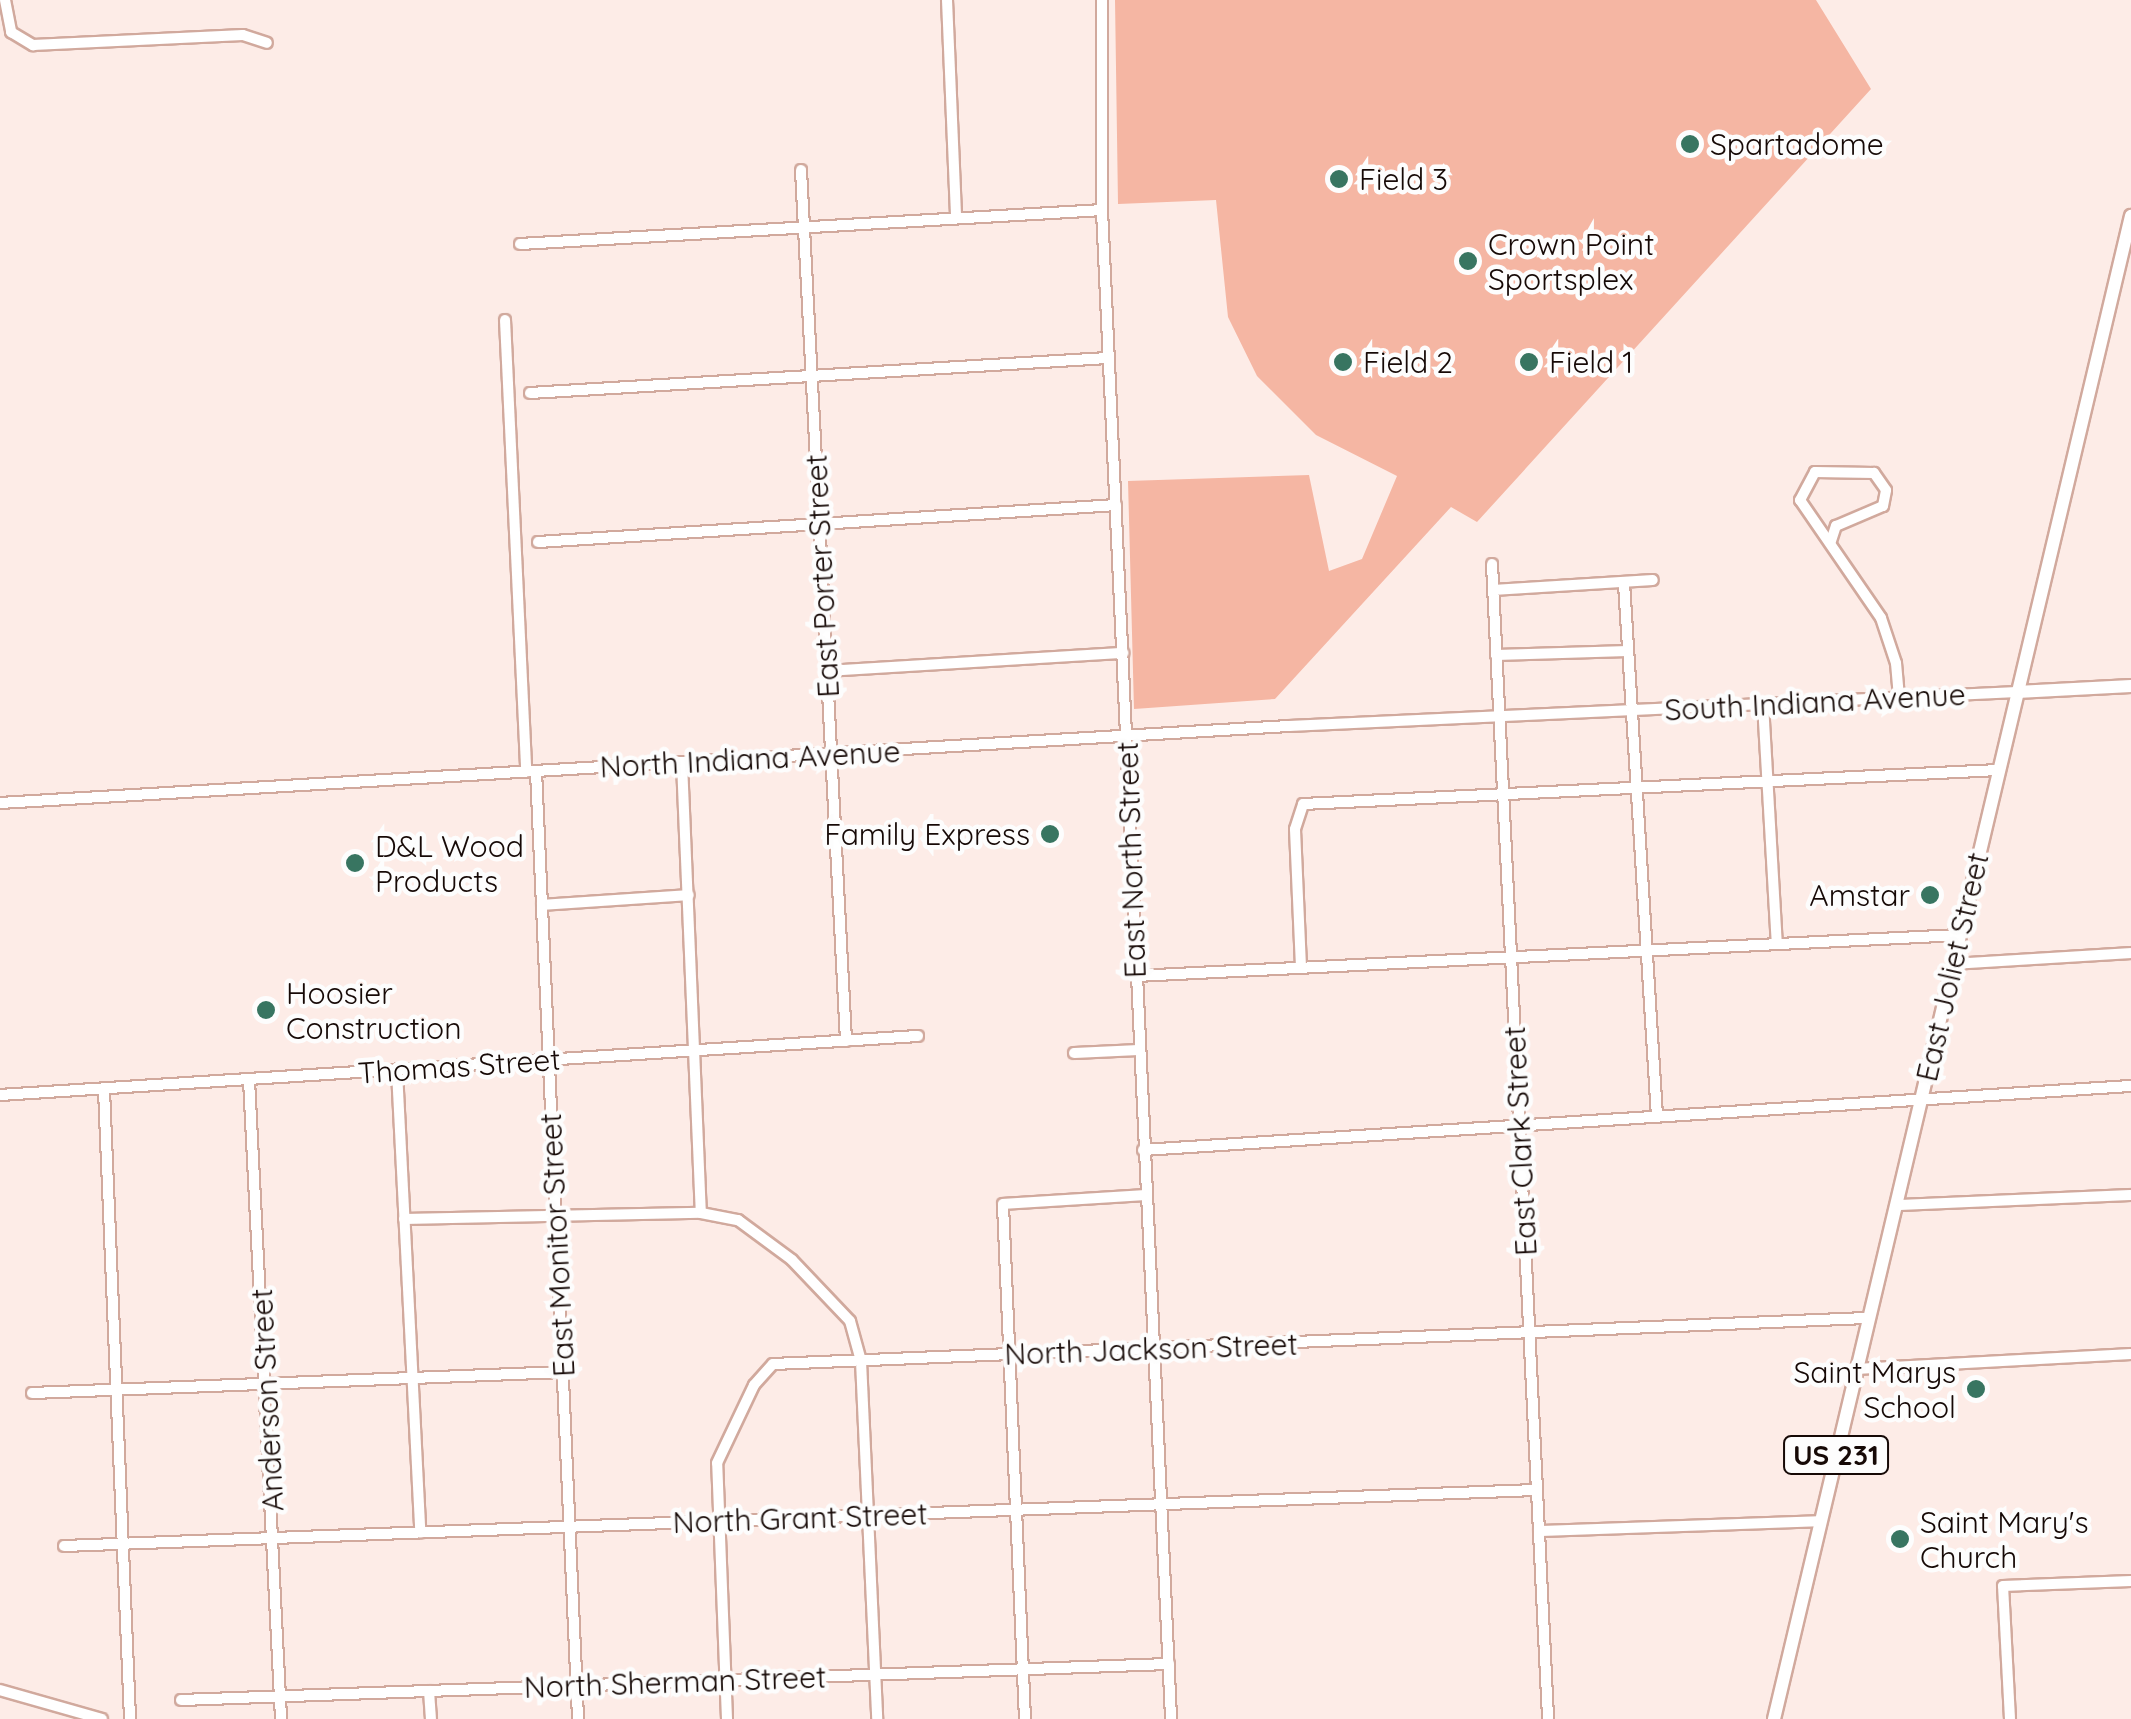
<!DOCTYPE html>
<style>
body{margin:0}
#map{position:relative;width:2131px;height:1719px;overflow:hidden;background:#fdece7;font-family:Quicksand,sans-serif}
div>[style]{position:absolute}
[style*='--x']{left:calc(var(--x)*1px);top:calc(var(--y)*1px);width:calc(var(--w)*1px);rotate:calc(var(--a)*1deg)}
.green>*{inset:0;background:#f5b6a3}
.roads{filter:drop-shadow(2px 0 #d1a99d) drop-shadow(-2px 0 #d1a99d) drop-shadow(0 2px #d1a99d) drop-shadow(0 -2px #d1a99d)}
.minor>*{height:10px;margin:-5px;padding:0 5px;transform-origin:5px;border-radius:5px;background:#fff}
.major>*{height:12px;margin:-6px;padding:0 6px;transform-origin:6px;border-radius:6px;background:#fff}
.dots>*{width:28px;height:28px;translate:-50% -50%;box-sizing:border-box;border:5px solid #fdfdfd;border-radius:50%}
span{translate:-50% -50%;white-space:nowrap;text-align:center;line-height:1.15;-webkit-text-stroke:9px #fdfdfd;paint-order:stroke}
.shield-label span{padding:2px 8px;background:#fdfdfd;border:2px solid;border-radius:8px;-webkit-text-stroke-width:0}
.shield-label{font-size:28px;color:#160906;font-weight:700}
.poi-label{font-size:30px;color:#160906}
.left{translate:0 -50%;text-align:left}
.right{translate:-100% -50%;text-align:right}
.street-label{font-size:30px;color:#160906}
</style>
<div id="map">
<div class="green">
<i style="clip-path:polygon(1115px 0,1816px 0,1871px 89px,1477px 522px,1451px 507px,1275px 699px,1134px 709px,1128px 481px,1309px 475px,1329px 571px,1362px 559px,1397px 476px,1316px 435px,1257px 376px,1228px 317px,1216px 200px,1118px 204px)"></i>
</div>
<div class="roads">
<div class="minor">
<i style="--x:5;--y:0;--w:33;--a:79"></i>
<i style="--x:11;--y:32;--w:26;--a:31"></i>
<i style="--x:33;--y:45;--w:210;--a:-2.7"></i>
<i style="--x:243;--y:35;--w:25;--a:18"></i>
<i style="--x:947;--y:0;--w:218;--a:87.6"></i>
<i style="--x:1102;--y:0;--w:210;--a:90"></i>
<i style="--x:1102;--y:210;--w:1511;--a:87.38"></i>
<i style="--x:801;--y:170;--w:872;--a:87.04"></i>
<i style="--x:520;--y:244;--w:583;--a:-3.34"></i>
<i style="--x:505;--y:320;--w:452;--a:87.3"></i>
<i style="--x:530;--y:393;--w:579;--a:-3.47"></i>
<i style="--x:1831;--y:541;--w:16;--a:-72"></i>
<i style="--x:1836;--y:526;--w:51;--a:-23.1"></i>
<i style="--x:1883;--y:506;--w:16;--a:-79"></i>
<i style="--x:1886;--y:490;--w:21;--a:-125"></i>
<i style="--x:1874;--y:473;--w:59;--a:-179"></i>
<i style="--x:1815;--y:472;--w:32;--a:118"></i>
<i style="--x:1800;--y:500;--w:143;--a:55.5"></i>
<i style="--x:1881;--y:618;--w:47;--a:71.6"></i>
<i style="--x:1896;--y:663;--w:35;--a:85"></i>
<i style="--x:538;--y:542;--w:579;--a:-3.66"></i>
<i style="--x:1492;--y:564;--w:1156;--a:87.22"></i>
<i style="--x:1624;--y:583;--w:534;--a:86.46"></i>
<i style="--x:1493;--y:590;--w:160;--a:-3.6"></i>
<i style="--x:1496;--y:655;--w:132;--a:-1.7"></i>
<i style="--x:827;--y:671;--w:297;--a:-3.5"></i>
<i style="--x:1763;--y:704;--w:240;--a:86.7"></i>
<i style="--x:682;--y:763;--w:450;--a:87.6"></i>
<i style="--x:536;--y:771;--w:949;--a:87.46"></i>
<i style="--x:0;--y:803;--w:1291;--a:-3.42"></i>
<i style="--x:1289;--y:726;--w:729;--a:-2.67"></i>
<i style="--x:542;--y:905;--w:147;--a:-3.9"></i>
<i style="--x:1953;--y:964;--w:178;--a:-3.5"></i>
<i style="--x:1301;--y:967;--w:138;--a:-92.5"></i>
<i style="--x:1295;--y:829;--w:26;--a:-72"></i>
<i style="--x:1303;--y:804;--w:696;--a:-2.8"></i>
<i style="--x:1136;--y:976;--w:825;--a:-2.85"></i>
<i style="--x:1074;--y:1053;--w:65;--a:-2.6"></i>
<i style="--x:397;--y:1071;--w:462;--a:87.1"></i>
<i style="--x:249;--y:1080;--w:640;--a:87.13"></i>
<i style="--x:104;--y:1090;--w:630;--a:87.63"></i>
<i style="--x:0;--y:1095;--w:920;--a:-3.68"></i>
<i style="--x:1143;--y:1150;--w:990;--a:-3.71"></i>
<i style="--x:1899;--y:1205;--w:232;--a:-2.5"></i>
<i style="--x:404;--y:1219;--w:297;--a:-1.2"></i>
<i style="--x:701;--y:1213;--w:38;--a:11"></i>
<i style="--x:738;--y:1220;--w:67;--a:36.5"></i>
<i style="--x:792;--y:1260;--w:84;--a:46.4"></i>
<i style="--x:850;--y:1321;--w:41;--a:74.6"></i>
<i style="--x:861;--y:1361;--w:358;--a:87.4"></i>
<i style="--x:1856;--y:1369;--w:275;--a:-3.1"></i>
<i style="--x:32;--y:1393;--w:531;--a:-2.26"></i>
<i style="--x:1539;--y:1531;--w:281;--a:-2"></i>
<i style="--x:64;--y:1546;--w:1474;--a:-2.18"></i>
<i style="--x:0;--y:1690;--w:106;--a:15.9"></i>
<i style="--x:429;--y:1691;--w:28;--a:86"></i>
<i style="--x:181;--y:1700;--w:989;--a:-2.09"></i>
<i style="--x:727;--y:1719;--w:256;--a:-92.2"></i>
<i style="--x:717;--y:1463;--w:86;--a:-64.6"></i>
<i style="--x:754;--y:1385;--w:28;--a:-48"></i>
<i style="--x:773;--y:1364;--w:1096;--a:-2.41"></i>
<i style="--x:1025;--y:1719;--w:515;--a:-92.45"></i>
<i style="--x:1003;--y:1204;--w:142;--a:-3.6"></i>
<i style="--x:2010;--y:1719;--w:133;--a:-93"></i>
<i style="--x:2003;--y:1586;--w:128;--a:-2.2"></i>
</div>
<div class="major">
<i style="--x:2017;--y:692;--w:114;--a:-3"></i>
<i style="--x:1774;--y:1719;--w:1545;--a:-76.64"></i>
</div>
</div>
<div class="dots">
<i style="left:1690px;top:144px;background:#387561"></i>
<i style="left:1339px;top:179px;background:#387561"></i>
<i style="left:1468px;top:261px;background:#387561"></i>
<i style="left:1343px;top:362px;background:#387561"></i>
<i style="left:1529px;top:362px;background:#387561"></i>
<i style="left:1050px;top:834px;background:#387561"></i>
<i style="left:355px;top:863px;background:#387561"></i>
<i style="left:1930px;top:895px;background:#387561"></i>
<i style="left:266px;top:1010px;background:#387561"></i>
<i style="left:1976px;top:1389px;background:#387561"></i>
<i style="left:1900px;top:1539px;background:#387561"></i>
</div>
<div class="shield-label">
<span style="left:1836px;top:1455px">US 231</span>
</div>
<div class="poi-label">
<span class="left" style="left:1710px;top:144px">Spartadome</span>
<span class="left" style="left:1359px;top:179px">Field 3</span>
<span class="left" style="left:1488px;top:261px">Crown Point<br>Sportsplex</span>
<span class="left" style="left:1363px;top:362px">Field 2</span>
<span class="left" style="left:1549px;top:362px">Field 1</span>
<span class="right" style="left:1030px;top:834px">Family Express</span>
<span class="left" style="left:375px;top:863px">D&amp;L Wood<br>Products</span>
<span class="right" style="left:1910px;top:895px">Amstar</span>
<span class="left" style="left:286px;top:1010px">Hoosier<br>Construction</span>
<span class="right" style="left:1956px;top:1389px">Saint Marys<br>School</span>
<span class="left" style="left:1920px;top:1539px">Saint Mary's<br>Church</span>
</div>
<div class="street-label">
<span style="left:822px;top:576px;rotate:-93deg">East Porter Street</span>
<span style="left:1815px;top:702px;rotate:-3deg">South Indiana Avenue</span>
<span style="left:750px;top:759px;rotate:-3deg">North Indiana Avenue</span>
<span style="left:1131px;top:860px;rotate:-92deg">East North Street</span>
<span style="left:1952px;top:967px;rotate:-77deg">East Joliet Street</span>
<span style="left:459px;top:1066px;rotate:-4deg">Thomas Street</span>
<span style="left:1520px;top:1141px;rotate:-93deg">East Clark Street</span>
<span style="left:557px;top:1245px;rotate:-93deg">East Monitor Street</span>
<span style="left:1151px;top:1349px;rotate:-2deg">North Jackson Street</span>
<span style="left:267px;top:1400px;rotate:-93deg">Anderson Street</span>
<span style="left:800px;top:1518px;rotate:-2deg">North Grant Street</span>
<span style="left:675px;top:1682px;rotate:-2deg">North Sherman Street</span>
</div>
</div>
